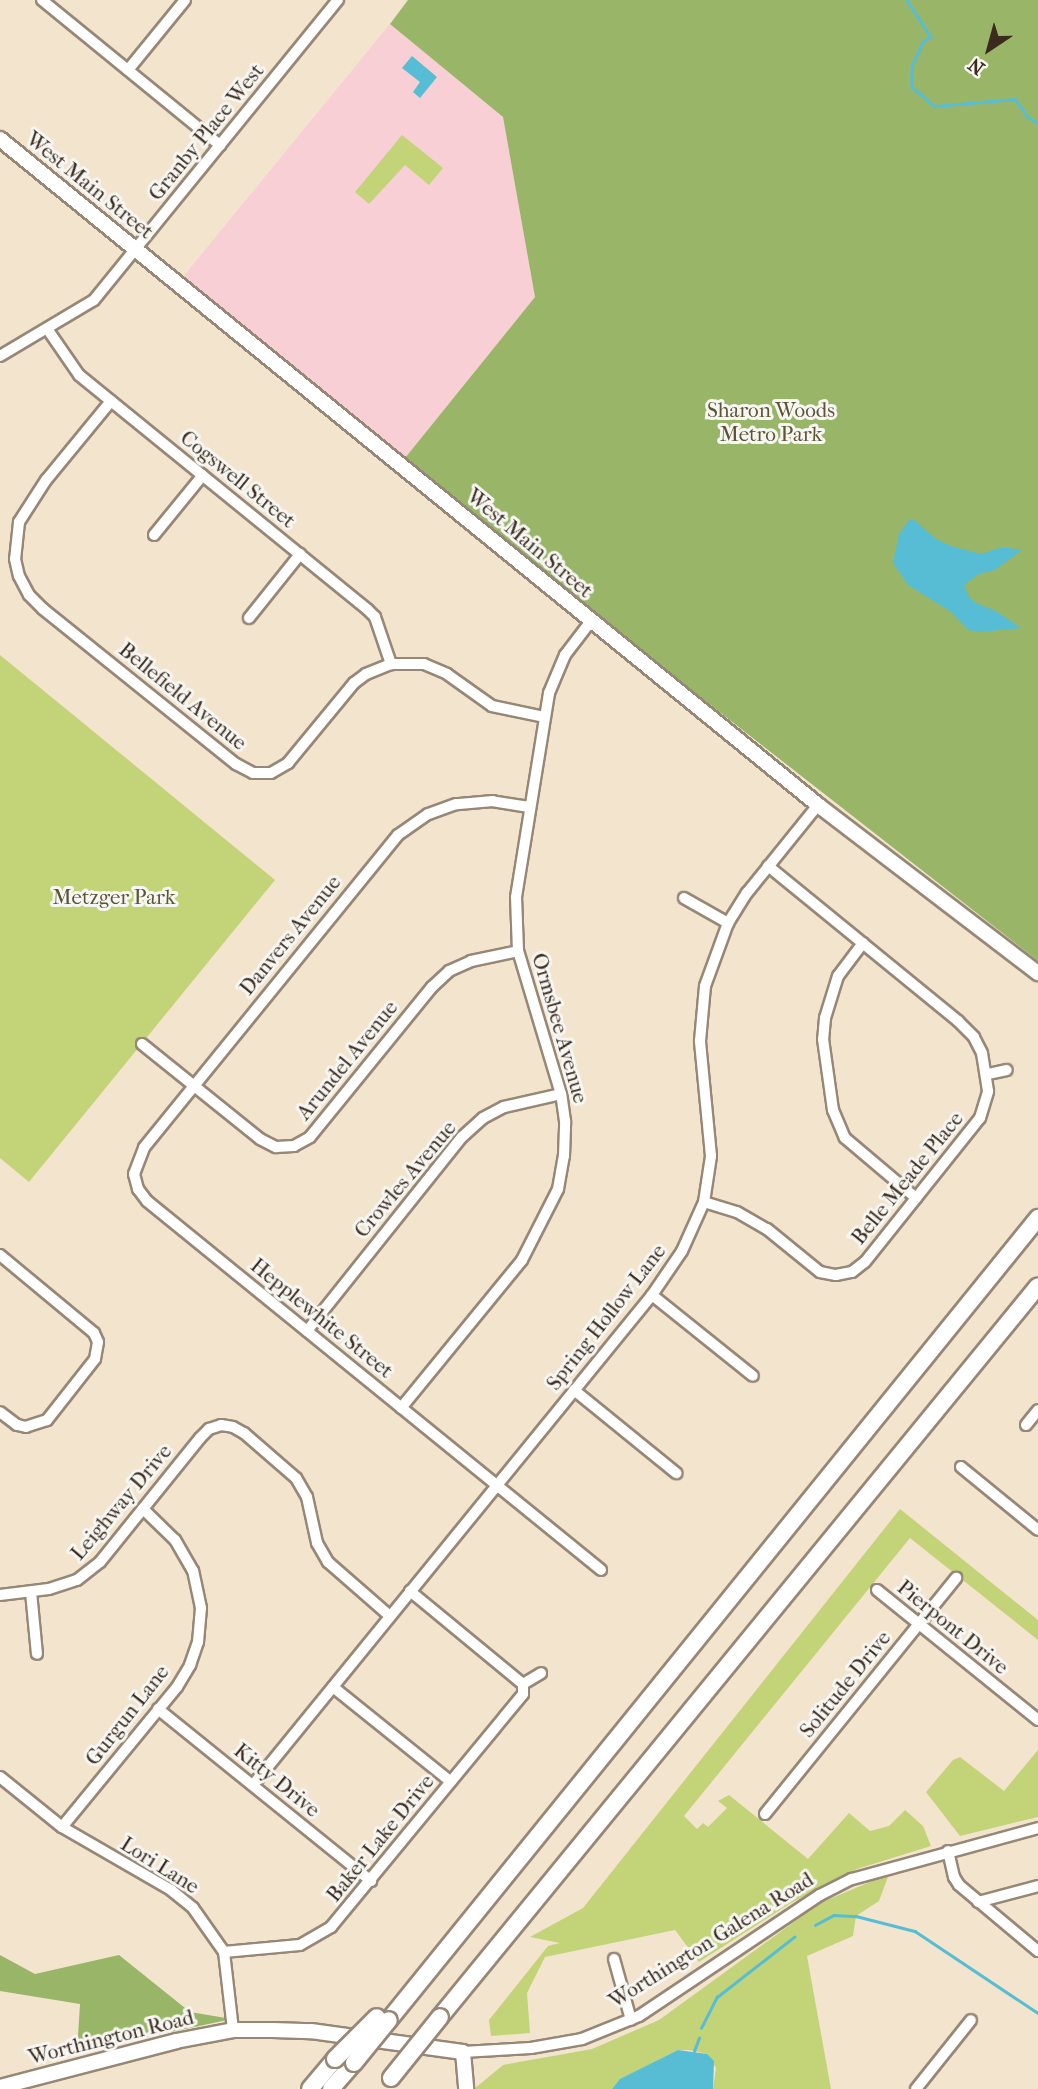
<!DOCTYPE html>
<style>
body{margin:0}
#map{position:relative;width:1038px;height:2089px;overflow:hidden;background:#f3e4ce;font-family:"IM FELL French Canon",serif}
div>[style]{position:absolute}
[style*='--x']{left:calc(var(--x)*1px);top:calc(var(--y)*1px);width:calc(var(--w)*1px);rotate:calc(var(--a)*1deg)}
.built>*{inset:0;background:#f7cfd4}
.green>*{inset:0;background:#c2d477}
.forest>*{inset:0;background:#99b668}
.water>*{inset:0;background:#57bdd4}
.stream>*{height:2.5px;margin:-1.25px;padding:0 1.25px;transform-origin:1.25px;border-radius:1.25px;background:#57bdd4}
.roads{filter:drop-shadow(2px 0 #978776) drop-shadow(-2px 0 #978776) drop-shadow(0 2px #978776) drop-shadow(0 -2px #978776)}
.minor>*{height:10px;margin:-5px;padding:0 5px;transform-origin:5px;border-radius:5px;background:#fff}
.major>*{height:14px;margin:-7px;padding:0 7px;transform-origin:7px;border-radius:7px;background:#fff}
.highway>*{height:16px;margin:-8px;padding:0 8px;transform-origin:8px;border-radius:8px;background:#fff}
.bridges{filter:drop-shadow(2px 0 #978776) drop-shadow(-2px 0 #978776) drop-shadow(0 2px #978776) drop-shadow(0 -2px #978776)}
.highway-bridge>*{height:16px;margin:-8px;padding:0 8px;transform-origin:8px;border-radius:8px;background:#fff}
span{translate:-50% -50%;white-space:nowrap;text-align:center;line-height:1.15;-webkit-text-stroke:6px #f6f6f2;paint-order:stroke}
.street-label{font-size:21px;color:#3b2a1e}
.park-label{font-size:21px;color:#5d5434}
.north{position:absolute;left:954px;top:14px;width:70px;height:70px;-webkit-text-stroke:5px #f6f6f2;paint-order:stroke;rotate:216deg;font-size:19px;font-weight:700;line-height:28px;text-align:center;color:#3b2a1e}
.north::after{content:'';display:block;margin:auto;width:24px;height:32px;background:#3b2a1e;clip-path:polygon(50% 0,100% 100%,50% 72%,0 100%)}
</style>
<div id="map">
<div class="built">
<i style="clip-path:polygon(390px 24px,503px 117px,535px 297px,401px 463px,178px 283px)"></i>
</div>
<div class="green">
<i style="clip-path:polygon(402px 135px,443px 168px,429px 185px,405px 165px,369px 204px,355px 192px)"></i>
<i style="clip-path:polygon(0 655px,275px 880px,29px 1182px,0 1158px)"></i>
<i style="clip-path:polygon(900px 1509px,1038px 1620px,1038px 1640px,910px 1538px,684px 1816px,697px 1829px,703px 1823px,708px 1827px,727px 1808px,718px 1801px,729px 1795px,808px 1859px,849px 1813px,870px 1831px,889px 1826px,905px 1810px,923px 1826px,931px 1846px,857px 1869px,791px 1903px,699px 1962px,675px 1930px,545px 1957px,527px 1993px,530px 2033px,491px 2036px,489px 2020px,548px 1946px,560px 1943px,530px 1937px,583px 1908px)"></i>
<i style="clip-path:polygon(1038px 1750px,1038px 1817px,960px 1836px,926px 1792px,953px 1760px,960px 1757px,1004px 1791px)"></i>
<i style="clip-path:polygon(889px 1874px,879px 1901px,856px 1916px,853px 1936px,807px 1956px,831px 2089px,713px 2089px,716px 2068px,707px 2054px,689px 2050px,678px 2050px,621px 2079px,612px 2089px,474px 2089px,503px 2065px,592px 2049px,659px 2020px,820px 1903px)"></i>
</div>
<div class="forest">
<i style="clip-path:polygon(408px 0,1038px 0,1038px 961px,401px 463px,535px 297px,503px 117px,390px 24px)"></i>
<i style="clip-path:polygon(0 1955px,35px 1974px,119px 1955px,190px 2012px,232px 2019px,77px 2052px,80px 2004px,0 1991px)"></i>
</div>
<div class="water">
<i style="clip-path:polygon(412px 56px,437px 77px,420px 98px,413px 92px,420px 82px,402px 68px)"></i>
<i style="clip-path:polygon(909px 520px,914px 520px,936px 539px,951px 546px,981px 554px,1002px 547px,1022px 550px,995px 570px,979px 574px,964px 585px,969px 597px,976px 603px,996px 611px,1021px 628px,981px 632px,968px 630px,951px 612px,908px 585px,893px 563px,899px 534px)"></i>
<i style="clip-path:polygon(678px 2050px,707px 2054px,714px 2061px,713px 2089px,612px 2089px,620px 2079px)"></i>
</div>
<div class="stream">
<i style="--x:907;--y:0;--w:44;--a:57"></i>
<i style="--x:931;--y:37;--w:9;--a:148"></i>
<i style="--x:923;--y:42;--w:27;--a:114"></i>
<i style="--x:912;--y:67;--w:20;--a:90"></i>
<i style="--x:912;--y:87;--w:30;--a:40"></i>
<i style="--x:935;--y:106;--w:80;--a:-5"></i>
<i style="--x:1015;--y:99;--w:22;--a:54"></i>
<i style="--x:1028;--y:117;--w:12;--a:31"></i>
<i style="--x:815;--y:1925;--w:21;--a:-28"></i>
<i style="--x:834;--y:1915;--w:22;--a:3"></i>
<i style="--x:856;--y:1916;--w:61;--a:14.3"></i>
<i style="--x:915;--y:1931;--w:148;--a:33.7"></i>
<i style="--x:701;--y:2028;--w:35;--a:-63"></i>
<i style="--x:717;--y:1997;--w:98;--a:-37.9"></i>
<i style="--x:694;--y:2051;--w:14;--a:-69"></i>
</div>
<div class="roads">
<div class="minor">
<i style="--x:42;--y:0;--w:230;--a:39.2"></i>
<i style="--x:128;--y:70;--w:90;--a:-50.8"></i>
<i style="--x:48;--y:330;--w:55;--a:55.4"></i>
<i style="--x:79;--y:375;--w:372;--a:39.1"></i>
<i style="--x:368;--y:610;--w:10;--a:45"></i>
<i style="--x:375;--y:617;--w:50;--a:71.2"></i>
<i style="--x:0;--y:356;--w:109;--a:-30.8"></i>
<i style="--x:94;--y:300;--w:387;--a:-50.9"></i>
<i style="--x:111;--y:401;--w:102;--a:129.4"></i>
<i style="--x:46;--y:480;--w:50;--a:122.7"></i>
<i style="--x:19;--y:522;--w:37;--a:96"></i>
<i style="--x:15;--y:559;--w:17;--a:77"></i>
<i style="--x:19;--y:576;--w:21;--a:62"></i>
<i style="--x:29;--y:595;--w:20;--a:45"></i>
<i style="--x:43;--y:609;--w:248;--a:38.8"></i>
<i style="--x:236;--y:764;--w:19;--a:28"></i>
<i style="--x:253;--y:773;--w:18;--a:0"></i>
<i style="--x:271;--y:773;--w:20;--a:-30"></i>
<i style="--x:288;--y:763;--w:104;--a:-50.5"></i>
<i style="--x:354;--y:683;--w:15;--a:-37"></i>
<i style="--x:366;--y:674;--w:27;--a:-22"></i>
<i style="--x:391;--y:664;--w:33;--a:0"></i>
<i style="--x:424;--y:664;--w:25;--a:23"></i>
<i style="--x:447;--y:674;--w:55;--a:35.4"></i>
<i style="--x:492;--y:706;--w:53;--a:11.9"></i>
<i style="--x:154;--y:535;--w:77;--a:-50.8"></i>
<i style="--x:249;--y:618;--w:82;--a:-51.4"></i>
<i style="--x:529;--y:807;--w:36;--a:-171"></i>
<i style="--x:493;--y:801;--w:37;--a:175"></i>
<i style="--x:456;--y:804;--w:30;--a:160"></i>
<i style="--x:428;--y:814;--w:37;--a:145"></i>
<i style="--x:398;--y:835;--w:403;--a:129.1"></i>
<i style="--x:144;--y:1148;--w:28;--a:111"></i>
<i style="--x:134;--y:1174;--w:16;--a:75"></i>
<i style="--x:138;--y:1189;--w:15;--a:53"></i>
<i style="--x:147;--y:1201;--w:585;--a:39.1"></i>
<i style="--x:684;--y:898;--w:51;--a:29.6"></i>
<i style="--x:863;--y:943;--w:41;--a:127.1"></i>
<i style="--x:838;--y:976;--w:44;--a:107.2"></i>
<i style="--x:825;--y:1018;--w:21;--a:95"></i>
<i style="--x:823;--y:1039;--w:72;--a:82"></i>
<i style="--x:833;--y:1110;--w:30;--a:67"></i>
<i style="--x:845;--y:1138;--w:93;--a:40.2"></i>
<i style="--x:142;--y:1044;--w:151;--a:38.8"></i>
<i style="--x:260;--y:1139;--w:18;--a:27"></i>
<i style="--x:276;--y:1147;--w:18;--a:-3"></i>
<i style="--x:294;--y:1146;--w:18;--a:-29"></i>
<i style="--x:310;--y:1137;--w:193;--a:-50.9"></i>
<i style="--x:432;--y:987;--w:23;--a:-43"></i>
<i style="--x:449;--y:971;--w:24;--a:-24"></i>
<i style="--x:471;--y:961;--w:48;--a:-12"></i>
<i style="--x:988;--y:1074;--w:19;--a:-12"></i>
<i style="--x:704;--y:1202;--w:34;--a:17"></i>
<i style="--x:737;--y:1212;--w:34;--a:30"></i>
<i style="--x:767;--y:1229;--w:68;--a:39.1"></i>
<i style="--x:820;--y:1272;--w:16;--a:11"></i>
<i style="--x:836;--y:1275;--w:16;--a:-11"></i>
<i style="--x:852;--y:1272;--w:16;--a:-38"></i>
<i style="--x:865;--y:1262;--w:184;--a:-51.4"></i>
<i style="--x:980;--y:1118;--w:28;--a:-73"></i>
<i style="--x:988;--y:1091;--w:38;--a:-99"></i>
<i style="--x:982;--y:1053;--w:18;--a:-117"></i>
<i style="--x:974;--y:1037;--w:23;--a:-135"></i>
<i style="--x:958;--y:1021;--w:245;--a:-140.8"></i>
<i style="--x:0;--y:1255;--w:122;--a:39.7"></i>
<i style="--x:94;--y:1333;--w:10;--a:66"></i>
<i style="--x:98;--y:1342;--w:17;--a:100"></i>
<i style="--x:95;--y:1359;--w:78;--a:128.2"></i>
<i style="--x:47;--y:1420;--w:22;--a:162"></i>
<i style="--x:26;--y:1427;--w:9;--a:-167"></i>
<i style="--x:17;--y:1425;--w:21;--a:-143"></i>
<i style="--x:652;--y:1295;--w:129;--a:38.7"></i>
<i style="--x:307;--y:1331;--w:248;--a:-51.4"></i>
<i style="--x:462;--y:1137;--w:28;--a:-42"></i>
<i style="--x:483;--y:1118;--w:24;--a:-28"></i>
<i style="--x:504;--y:1107;--w:58;--a:-12.8"></i>
<i style="--x:574;--y:1390;--w:132;--a:39.1"></i>
<i style="--x:401;--y:1408;--w:191;--a:-50.7"></i>
<i style="--x:522;--y:1260;--w:80;--a:-63.1"></i>
<i style="--x:558;--y:1189;--w:34;--a:-80"></i>
<i style="--x:564;--y:1156;--w:35;--a:-88"></i>
<i style="--x:565;--y:1121;--w:27;--a:-98"></i>
<i style="--x:561;--y:1094;--w:149;--a:-106.7"></i>
<i style="--x:518;--y:951;--w:54;--a:-92.1"></i>
<i style="--x:516;--y:897;--w:207;--a:-80.8"></i>
<i style="--x:549;--y:693;--w:41;--a:-67.2"></i>
<i style="--x:565;--y:655;--w:43;--a:-52.6"></i>
<i style="--x:1026;--y:1425;--w:19;--a:-51"></i>
<i style="--x:961;--y:1467;--w:99;--a:39.3"></i>
<i style="--x:877;--y:1590;--w:207;--a:38.9"></i>
<i style="--x:410;--y:1591;--w:146;--a:39.5"></i>
<i style="--x:31;--y:1592;--w:62;--a:84.5"></i>
<i style="--x:0;--y:1595;--w:49;--a:-7"></i>
<i style="--x:49;--y:1589;--w:29;--a:-18"></i>
<i style="--x:77;--y:1580;--w:29;--a:-38"></i>
<i style="--x:100;--y:1562;--w:159;--a:-51.1"></i>
<i style="--x:200;--y:1438;--w:13;--a:-45"></i>
<i style="--x:209;--y:1429;--w:13;--a:-18"></i>
<i style="--x:221;--y:1425;--w:12;--a:9"></i>
<i style="--x:233;--y:1427;--w:13;--a:29"></i>
<i style="--x:244;--y:1433;--w:69;--a:40.9"></i>
<i style="--x:296;--y:1478;--w:22;--a:60"></i>
<i style="--x:307;--y:1497;--w:47;--a:77.7"></i>
<i style="--x:317;--y:1543;--w:22;--a:60"></i>
<i style="--x:328;--y:1562;--w:82;--a:41.1"></i>
<i style="--x:523;--y:1684;--w:21;--a:-31"></i>
<i style="--x:333;--y:1687;--w:151;--a:38.8"></i>
<i style="--x:158;--y:1709;--w:274;--a:38.9"></i>
<i style="--x:0;--y:1777;--w:80;--a:38.9"></i>
<i style="--x:62;--y:1827;--w:126;--a:30"></i>
<i style="--x:171;--y:1890;--w:28;--a:39"></i>
<i style="--x:193;--y:1908;--w:54;--a:54.8"></i>
<i style="--x:224;--y:1952;--w:79;--a:83.4"></i>
<i style="--x:253;--y:1785;--w:632;--a:-50.84"></i>
<i style="--x:652;--y:1295;--w:53;--a:-55.7"></i>
<i style="--x:682;--y:1251;--w:54;--a:-65.8"></i>
<i style="--x:704;--y:1202;--w:47;--a:-81.3"></i>
<i style="--x:711;--y:1156;--w:116;--a:-95.5"></i>
<i style="--x:700;--y:1041;--w:55;--a:-84.8"></i>
<i style="--x:705;--y:986;--w:67;--a:-69.9"></i>
<i style="--x:728;--y:923;--w:36;--a:-58"></i>
<i style="--x:747;--y:893;--w:113;--a:-51.1"></i>
<i style="--x:765;--y:1814;--w:304;--a:-51"></i>
<i style="--x:62;--y:1827;--w:181;--a:-50.6"></i>
<i style="--x:177;--y:1687;--w:26;--a:-59"></i>
<i style="--x:190;--y:1665;--w:24;--a:-71"></i>
<i style="--x:198;--y:1642;--w:34;--a:-85"></i>
<i style="--x:201;--y:1608;--w:38;--a:-102"></i>
<i style="--x:193;--y:1571;--w:36;--a:-120"></i>
<i style="--x:175;--y:1540;--w:45;--a:-135.9"></i>
<i style="--x:948;--y:1851;--w:27;--a:77"></i>
<i style="--x:954;--y:1877;--w:9;--a:58"></i>
<i style="--x:959;--y:1885;--w:103;--a:39.9"></i>
<i style="--x:978;--y:1902;--w:62;--a:-14.9"></i>
<i style="--x:224;--y:1952;--w:76;--a:-5.3"></i>
<i style="--x:300;--y:1945;--w:36;--a:-30"></i>
<i style="--x:331;--y:1927;--w:302;--a:-50.5"></i>
<i style="--x:523;--y:1694;--w:10;--a:-90"></i>
<i style="--x:614;--y:1959;--w:63;--a:74.4"></i>
<i style="--x:463;--y:2052;--w:68;--a:-3.4"></i>
<i style="--x:531;--y:2048;--w:52;--a:-10"></i>
<i style="--x:582;--y:2039;--w:61;--a:-22"></i>
<i style="--x:639;--y:2016;--w:218;--a:-33.8"></i>
<i style="--x:820;--y:1895;--w:36;--a:-27"></i>
<i style="--x:852;--y:1879;--w:193;--a:-15.3"></i>
<i style="--x:916;--y:2089;--w:88;--a:-51.4"></i>
</div>
<div class="major">
<i style="--x:0;--y:139;--w:1055;--a:39.15"></i>
<i style="--x:818;--y:805;--w:277;--a:37.4"></i>
<i style="--x:0;--y:2087;--w:182;--a:-14.6"></i>
<i style="--x:176;--y:2041;--w:58;--a:-10.9"></i>
<i style="--x:233;--y:2030;--w:40;--a:0"></i>
<i style="--x:273;--y:2030;--w:38;--a:2"></i>
<i style="--x:311;--y:2031;--w:153;--a:7.9"></i>
<i style="--x:463;--y:2052;--w:37;--a:85"></i>
</div>
<div class="highway">
<i style="--x:440;--y:2017;--w:944;--a:-50.71"></i>
<i style="--x:389;--y:2020;--w:1032;--a:-51.02"></i>
<i style="--x:310;--y:2089;--w:39;--a:-50"></i>
<i style="--x:331;--y:2089;--w:35;--a:-49"></i>
</div>
</div>
<div class="bridges">
<div class="highway-bridge">
<i style="--x:335;--y:2059;--w:59;--a:-45"></i>
<i style="--x:354;--y:2063;--w:55;--a:-50.9"></i>
<i style="--x:391;--y:2078;--w:78;--a:-51.2"></i>
</div>
</div>
<div class="street-label">
<span style="left:206px;top:132px;rotate:-51deg">Granby Place West</span>
<span style="left:90px;top:185px;rotate:39deg">West Main Street</span>
<span style="left:238px;top:479px;rotate:39deg">Cogswell Street</span>
<span style="left:530px;top:543px;rotate:40deg">West Main Street</span>
<span style="left:183px;top:696px;rotate:39deg">Bellefield Avenue</span>
<span style="left:290px;top:935px;rotate:-51deg">Danvers Avenue</span>
<span style="left:560px;top:1028px;rotate:74deg">Ormsbee Avenue</span>
<span style="left:347px;top:1060px;rotate:-51deg">Arundel Avenue</span>
<span style="left:907px;top:1178px;rotate:-51deg">Belle Meade Place</span>
<span style="left:405px;top:1179px;rotate:-50deg">Crowles Avenue</span>
<span style="left:606px;top:1317px;rotate:-52deg">Spring Hollow Lane</span>
<span style="left:322px;top:1318px;rotate:39deg">Hepplewhite Street</span>
<span style="left:121px;top:1502px;rotate:-50deg">Leighway Drive</span>
<span style="left:953px;top:1627px;rotate:39deg">Pierpont Drive</span>
<span style="left:845px;top:1684px;rotate:-51deg">Solitude Drive</span>
<span style="left:127px;top:1715px;rotate:-52deg">Gurgun Lane</span>
<span style="left:277px;top:1780px;rotate:39deg">Kitty Drive</span>
<span style="left:380px;top:1838px;rotate:-51deg">Baker Lake Drive</span>
<span style="left:160px;top:1865px;rotate:32deg">Lori Lane</span>
<span style="left:711px;top:1940px;rotate:-32deg">Worthington Galena Road</span>
<span style="left:111px;top:2037px;rotate:-14deg">Worthington Road</span>
</div>
<div class="park-label">
<span style="left:771px;top:422px">Sharon Woods<br>Metro Park</span>
<span style="left:114px;top:897px">Metzger Park</span>
</div>
<div class="north">N</div>
</div>
